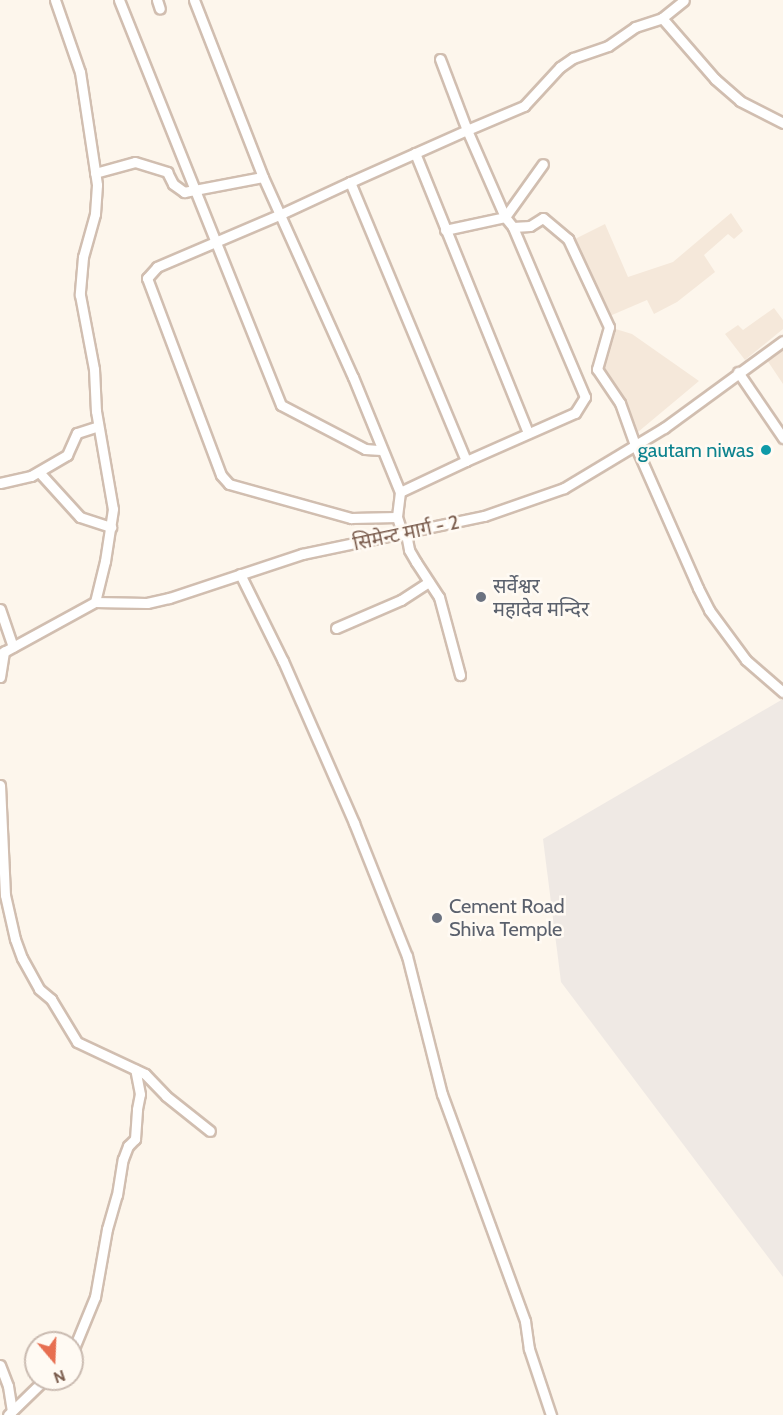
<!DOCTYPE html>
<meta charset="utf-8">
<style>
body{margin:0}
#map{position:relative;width:783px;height:1415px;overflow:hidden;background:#fdf6ec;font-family:Cabin,"Noto Sans Devanagari",sans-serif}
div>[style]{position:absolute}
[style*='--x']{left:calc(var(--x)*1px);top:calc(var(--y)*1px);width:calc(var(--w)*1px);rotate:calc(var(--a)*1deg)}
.residential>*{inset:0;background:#f5e8da}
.industrial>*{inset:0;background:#efe9e4}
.roads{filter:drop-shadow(2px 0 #d1beb0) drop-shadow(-2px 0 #d1beb0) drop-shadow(0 2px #d1beb0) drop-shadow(0 -2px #d1beb0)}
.minor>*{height:9px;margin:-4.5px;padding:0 4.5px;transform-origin:4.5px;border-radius:4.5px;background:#fff}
.dots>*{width:16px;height:16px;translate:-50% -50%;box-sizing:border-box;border:3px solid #fffaf3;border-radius:50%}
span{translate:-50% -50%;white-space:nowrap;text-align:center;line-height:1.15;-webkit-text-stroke:5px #fffaf3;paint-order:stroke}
.culture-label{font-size:20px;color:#0d838f}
.right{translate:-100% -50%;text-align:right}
.street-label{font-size:20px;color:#7a5c4d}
.worship-label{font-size:20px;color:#5b616d}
.left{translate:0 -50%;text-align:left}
.north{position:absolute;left:24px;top:1331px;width:60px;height:60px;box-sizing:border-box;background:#fffaf3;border:2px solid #cabbb1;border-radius:50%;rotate:161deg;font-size:16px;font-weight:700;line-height:24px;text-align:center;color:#7a5c4d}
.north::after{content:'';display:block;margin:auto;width:21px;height:27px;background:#e76f51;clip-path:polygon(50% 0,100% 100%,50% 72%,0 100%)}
</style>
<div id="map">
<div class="residential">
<i style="clip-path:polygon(731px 213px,743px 231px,734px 239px,728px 234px,704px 255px,715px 272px,677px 302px,654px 314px,647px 300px,605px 318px,569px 242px,605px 224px,628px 277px,673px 262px)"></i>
<i style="clip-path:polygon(774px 308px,783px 320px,783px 329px,745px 360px,725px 334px,738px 325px,743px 330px)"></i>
<i style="clip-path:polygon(609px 327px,632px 334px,699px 381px,632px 437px,620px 403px,597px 369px)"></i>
<i style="clip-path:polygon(783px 348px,783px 384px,767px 360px)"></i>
</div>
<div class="industrial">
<i style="clip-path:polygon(783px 699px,783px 1277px,561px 982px,543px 839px)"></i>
</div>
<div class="roads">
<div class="minor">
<i style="--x:55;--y:0;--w:76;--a:70.9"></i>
<i style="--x:80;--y:72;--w:114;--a:81.4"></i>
<i style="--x:97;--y:185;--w:29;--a:94"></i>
<i style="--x:95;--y:214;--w:45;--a:105.6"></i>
<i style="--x:83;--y:257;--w:38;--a:95"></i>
<i style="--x:80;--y:295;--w:75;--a:79.3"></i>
<i style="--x:94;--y:369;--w:42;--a:87.3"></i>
<i style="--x:96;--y:411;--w:99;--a:80.2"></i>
<i style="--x:113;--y:509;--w:53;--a:98.7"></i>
<i style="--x:105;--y:561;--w:42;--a:103.7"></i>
<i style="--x:119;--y:0;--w:436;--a:68.2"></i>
<i style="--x:281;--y:405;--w:95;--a:27.6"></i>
<i style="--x:365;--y:449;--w:16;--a:4"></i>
<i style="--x:157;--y:0;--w:9;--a:72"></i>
<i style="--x:194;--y:0;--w:190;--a:68.7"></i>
<i style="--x:263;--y:177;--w:219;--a:65.8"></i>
<i style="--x:353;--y:377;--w:124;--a:67.8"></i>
<i style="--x:400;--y:492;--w:25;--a:97"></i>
<i style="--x:397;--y:517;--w:19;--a:72"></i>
<i style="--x:662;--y:18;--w:81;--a:49"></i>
<i style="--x:715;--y:79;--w:33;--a:41"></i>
<i style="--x:740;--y:101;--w:48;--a:27.1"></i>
<i style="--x:440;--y:59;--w:76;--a:69.2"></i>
<i style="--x:467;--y:130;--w:62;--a:-22.8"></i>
<i style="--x:524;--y:106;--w:53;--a:-47.3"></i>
<i style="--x:560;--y:67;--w:16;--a:-35"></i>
<i style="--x:573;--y:58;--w:37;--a:-19"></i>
<i style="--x:608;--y:46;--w:33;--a:-35"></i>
<i style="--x:635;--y:27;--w:28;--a:-18"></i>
<i style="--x:662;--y:18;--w:28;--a:-39"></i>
<i style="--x:415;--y:153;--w:302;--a:68"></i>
<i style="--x:95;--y:173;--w:41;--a:-15.4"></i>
<i style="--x:135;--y:162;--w:34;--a:17"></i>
<i style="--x:167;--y:172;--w:13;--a:63"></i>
<i style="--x:173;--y:184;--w:14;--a:36"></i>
<i style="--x:184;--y:192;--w:80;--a:-10.8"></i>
<i style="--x:350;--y:182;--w:302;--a:67.4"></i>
<i style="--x:466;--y:461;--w:119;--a:-23.8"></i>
<i style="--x:575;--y:413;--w:19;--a:-58"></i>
<i style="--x:585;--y:397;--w:185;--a:-113"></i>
<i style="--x:513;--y:227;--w:13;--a:-129"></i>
<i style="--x:505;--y:217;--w:95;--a:-113.6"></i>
<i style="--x:467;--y:130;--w:128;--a:156"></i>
<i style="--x:350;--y:182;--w:76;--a:155.1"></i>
<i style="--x:281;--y:214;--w:135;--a:156.9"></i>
<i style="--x:157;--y:267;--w:15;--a:132"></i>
<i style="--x:147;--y:278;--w:210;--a:69.4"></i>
<i style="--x:221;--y:475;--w:12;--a:48"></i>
<i style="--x:229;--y:484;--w:127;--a:15.6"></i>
<i style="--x:351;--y:518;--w:46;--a:-1.2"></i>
<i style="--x:513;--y:227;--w:17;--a:-3"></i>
<i style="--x:530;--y:226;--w:15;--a:-32"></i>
<i style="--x:543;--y:218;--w:33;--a:40"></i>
<i style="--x:568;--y:239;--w:97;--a:65"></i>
<i style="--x:609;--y:327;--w:44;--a:105.9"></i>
<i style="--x:597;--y:369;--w:41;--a:55.9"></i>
<i style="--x:620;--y:403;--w:45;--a:70.3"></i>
<i style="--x:635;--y:445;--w:156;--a:66.2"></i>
<i style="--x:698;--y:588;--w:25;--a:63"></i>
<i style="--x:709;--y:610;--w:62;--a:53.5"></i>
<i style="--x:746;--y:660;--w:49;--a:40.9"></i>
<i style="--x:445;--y:230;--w:61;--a:-12.2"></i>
<i style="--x:505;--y:217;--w:65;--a:-54.4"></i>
<i style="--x:738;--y:372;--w:80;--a:55.7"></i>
<i style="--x:39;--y:472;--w:61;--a:47.7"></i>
<i style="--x:80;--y:517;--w:33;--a:18"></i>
<i style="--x:0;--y:483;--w:32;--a:-13"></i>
<i style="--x:31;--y:476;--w:42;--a:-30.3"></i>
<i style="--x:67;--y:455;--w:24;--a:-66"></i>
<i style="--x:77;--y:433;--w:22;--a:-18"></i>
<i style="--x:400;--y:492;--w:73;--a:-25.2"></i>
<i style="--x:406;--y:534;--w:16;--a:79"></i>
<i style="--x:409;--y:550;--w:14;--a:60"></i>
<i style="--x:416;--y:562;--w:42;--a:56.7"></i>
<i style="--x:439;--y:597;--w:81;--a:74.9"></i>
<i style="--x:240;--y:574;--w:97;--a:63.7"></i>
<i style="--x:283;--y:661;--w:177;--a:66.3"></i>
<i style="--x:354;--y:823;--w:143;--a:68.3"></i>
<i style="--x:407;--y:956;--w:142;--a:75.8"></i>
<i style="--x:442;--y:1094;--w:242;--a:69.9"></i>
<i style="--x:525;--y:1321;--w:28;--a:82"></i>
<i style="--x:529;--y:1349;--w:70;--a:71.6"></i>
<i style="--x:0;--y:609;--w:40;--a:71.1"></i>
<i style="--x:336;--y:628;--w:71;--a:-23.3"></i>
<i style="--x:401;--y:600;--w:33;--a:-33"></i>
<i style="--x:0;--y:654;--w:108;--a:-28.7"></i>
<i style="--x:95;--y:602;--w:52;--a:1.1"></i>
<i style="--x:147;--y:603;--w:23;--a:-13"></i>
<i style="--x:169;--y:598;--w:140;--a:-18.3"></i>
<i style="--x:302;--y:554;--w:186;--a:-11.8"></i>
<i style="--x:484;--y:516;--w:85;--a:-19.3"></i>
<i style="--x:564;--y:488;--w:117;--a:-31"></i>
<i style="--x:664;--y:428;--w:147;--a:-36.2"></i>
<i style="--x:0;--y:677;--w:26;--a:-81"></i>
<i style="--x:0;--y:785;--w:110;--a:87.4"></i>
<i style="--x:5;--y:895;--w:45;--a:77.2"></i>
<i style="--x:15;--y:939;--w:20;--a:70"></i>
<i style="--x:22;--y:958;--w:35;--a:61"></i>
<i style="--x:39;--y:989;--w:16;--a:40"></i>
<i style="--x:51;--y:999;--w:50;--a:58.8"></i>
<i style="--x:77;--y:1042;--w:75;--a:25.2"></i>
<i style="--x:145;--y:1074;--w:30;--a:46"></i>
<i style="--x:166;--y:1096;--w:56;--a:38.5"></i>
<i style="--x:72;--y:1353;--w:61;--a:-67.7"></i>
<i style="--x:95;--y:1297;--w:69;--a:-80"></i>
<i style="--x:107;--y:1229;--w:35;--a:-74"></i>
<i style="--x:117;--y:1195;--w:36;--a:-81"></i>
<i style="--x:123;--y:1159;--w:14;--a:-69"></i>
<i style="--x:128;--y:1146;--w:10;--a:-45"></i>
<i style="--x:135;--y:1139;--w:30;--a:-86"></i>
<i style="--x:137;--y:1109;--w:15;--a:-79"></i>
<i style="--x:140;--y:1094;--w:25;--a:-101"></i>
<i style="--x:0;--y:1365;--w:22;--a:69"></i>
<i style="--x:8;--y:1386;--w:25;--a:81"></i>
<i style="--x:8;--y:1415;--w:52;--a:-44.2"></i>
</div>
</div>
<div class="dots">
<i style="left:766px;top:450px;background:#0f9aa8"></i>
<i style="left:481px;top:597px;background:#6b7280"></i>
<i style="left:437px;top:918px;background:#6b7280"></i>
</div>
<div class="culture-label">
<span class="right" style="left:754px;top:450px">gautam niwas</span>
</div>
<div class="street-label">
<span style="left:406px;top:533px;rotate:-12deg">सिमेन्ट मार्ग - 2</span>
</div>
<div class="worship-label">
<span class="left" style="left:493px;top:598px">सर्वेश्वर<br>महादेव मन्दिर</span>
<span class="left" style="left:449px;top:918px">Cement Road<br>Shiva Temple</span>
</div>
<div class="north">N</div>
</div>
